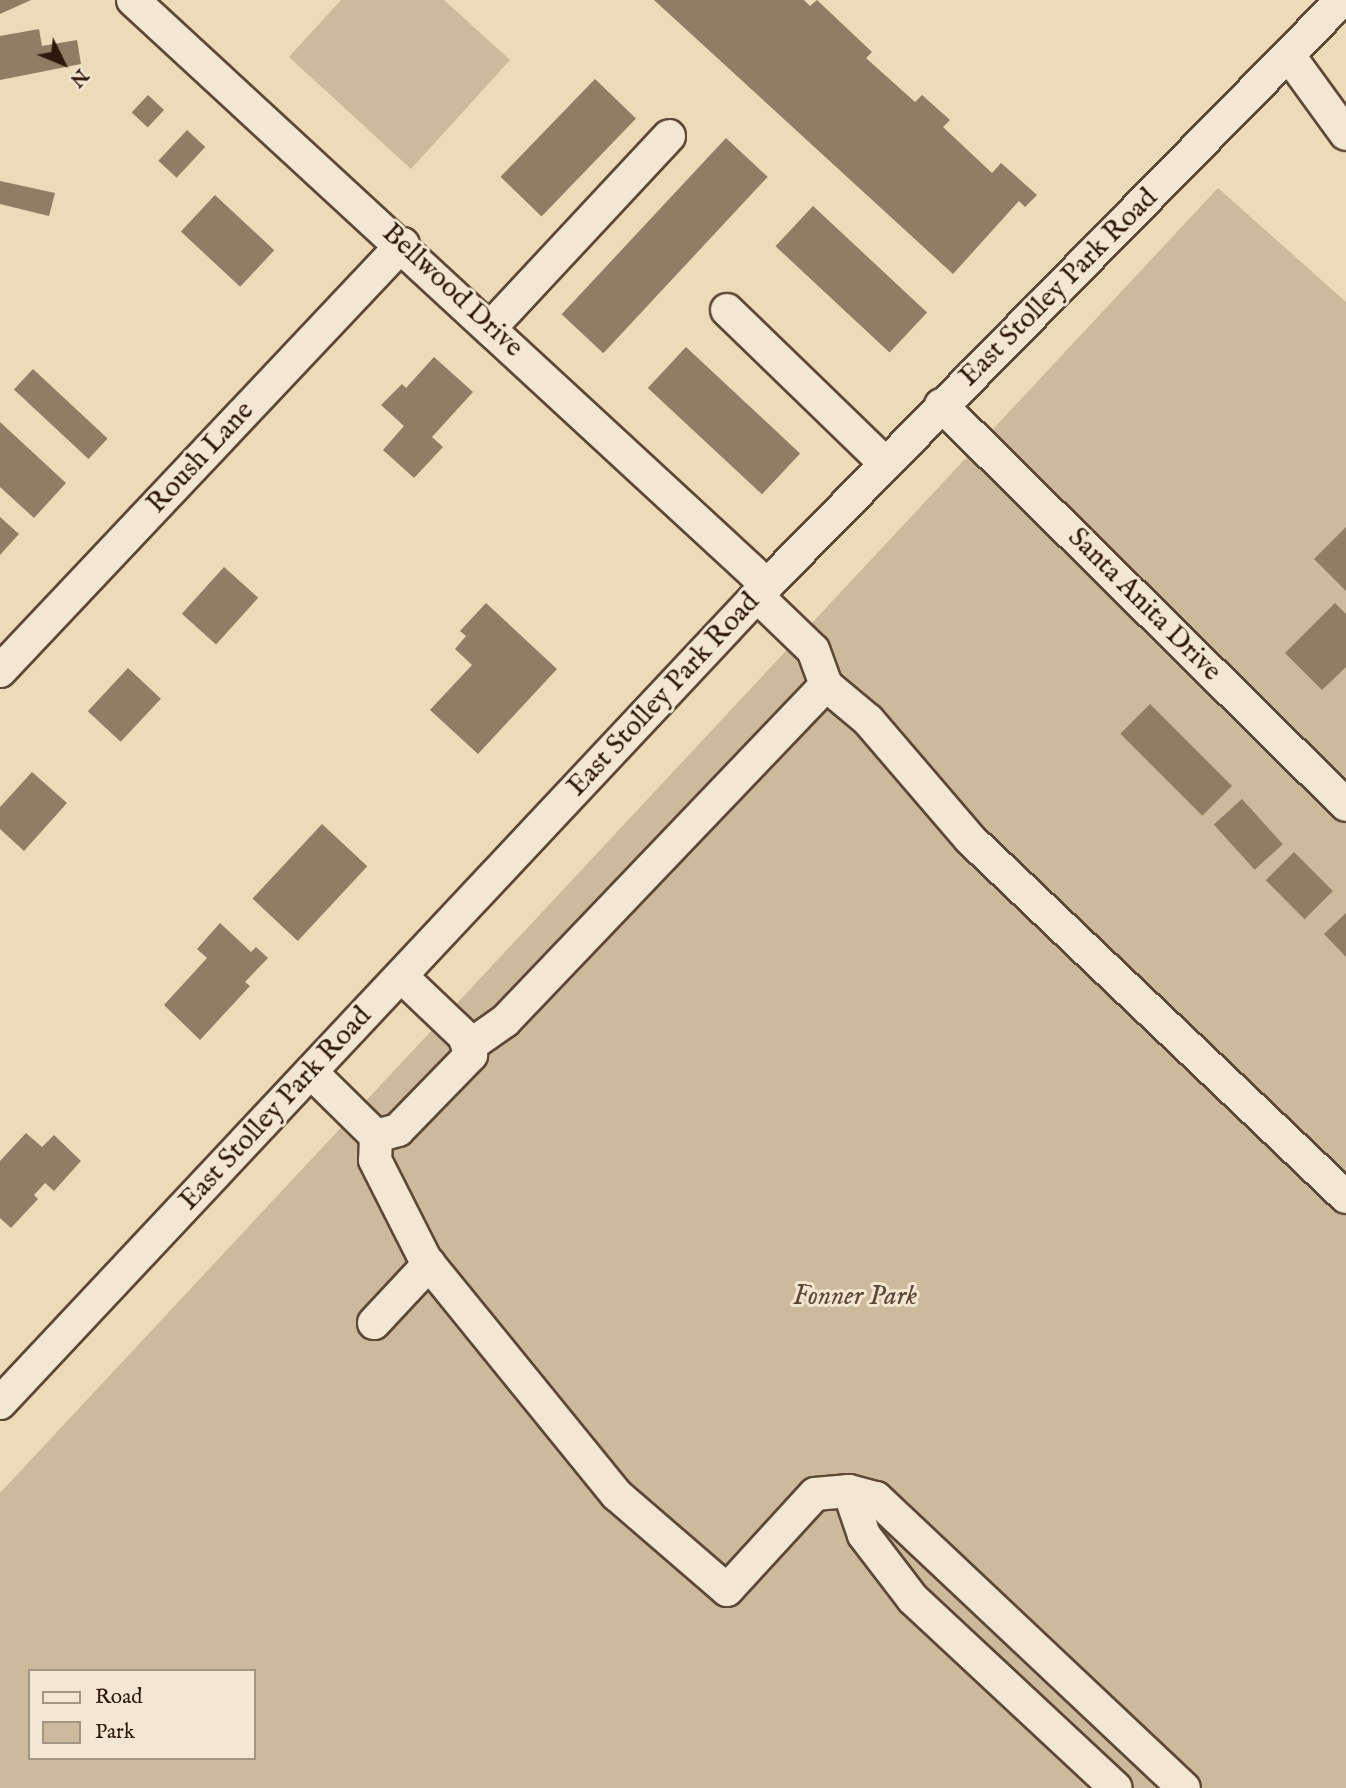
<!DOCTYPE html>
<style>
body{margin:0}
#map{position:relative;width:1346px;height:1788px;overflow:hidden;background:#eddab8;font-family:"IM FELL English",serif}
div>[style]{position:absolute}
[style*='--x']{left:calc(var(--x)*1px);top:calc(var(--y)*1px);width:calc(var(--w)*1px);rotate:calc(var(--a)*1deg)}
.green>*{inset:0;background:#cdb99b}
.building>*{inset:0;background:#917c65;transform-origin:0 0}
.roads{filter:drop-shadow(2px 0 #5e4836) drop-shadow(-2px 0 #5e4836) drop-shadow(0 2px #5e4836) drop-shadow(0 -2px #5e4836)}
.minor>*{height:32px;margin:-16px;padding:0 16px;transform-origin:16px;border-radius:16px;background:#f3e7d1}
span{translate:-50% -50%;white-space:nowrap;text-align:center;line-height:1.15;-webkit-text-stroke:6px #f3e7d1;paint-order:stroke}
.street-label{font-size:28px;color:#2e170b}
.park-label{font-size:28px;color:#5e4836;font-style:italic}
.legend{position:absolute;left:28px;top:1669px;width:228px;height:91px;box-sizing:border-box;background:#f3e7d1;border:2px solid #a49482;margin:0;padding:9px 12px;list-style:none;font-size:21px;color:#2e170b}
.legend li{display:flex;align-items:center;gap:14px;height:35px}
.legend b{width:35px;border:2px solid #a49482}
.north{position:absolute;left:28px;top:28px;width:70px;height:70px;-webkit-text-stroke:5px #f3e7d1;paint-order:stroke;rotate:133deg;font-size:19px;font-weight:700;line-height:28px;text-align:center;color:#2e170b}
.north::after{content:'';display:block;margin:auto;width:24px;height:32px;background:#2e170b;clip-path:polygon(50% 0,100% 100%,50% 72%,0 100%)}
</style>
<div id="map">
<div class="green">
<i style="clip-path:polygon(341px 0,444px 0,510px 60px,411px 169px,289px 57px)"></i>
<i style="clip-path:polygon(evenodd,1218px 188px,1346px 302px,1346px 1788px,0 1788px,0 1493px,1218px 188px,30px 1671px,254px 1671px,254px 1758px,30px 1758px,30px 1671px)"></i>
</div>
<div class="building">
<i style="clip-path:polygon(0 0,31px 0,0 14px)"></i>
<i style="clip-path:polygon(654px 0,804px 0,810px 6px,817px 0,872px 52px,866px 58px,915px 102px,922px 95px,950px 120px,943px 127px,992px 173px,1001px 163px,1037px 195px,1025px 207px,1019px 201px,953px 274px)"></i>
<i style="clip-path:polygon(39px 29px,42px 46px,77px 40px,81px 64px,0 80px,0 36px)"></i>
<i style="left:595px;top:79px;width:57px;height:136px;rotate:44deg"></i>
<i style="left:148px;top:95px;width:22px;height:24px;rotate:43deg"></i>
<i style="left:187px;top:130px;width:25px;height:42px;rotate:43deg"></i>
<i style="left:726px;top:138px;width:57px;height:241px;rotate:43deg"></i>
<i style="clip-path:polygon(0 181px,55px 193px,49px 216px,0 204px)"></i>
<i style="left:215px;top:195px;width:81px;height:50px;rotate:43deg"></i>
<i style="left:813px;top:206px;width:156px;height:55px;rotate:43deg"></i>
<i style="left:686px;top:347px;width:156px;height:56px;rotate:43deg"></i>
<i style="clip-path:polygon(434px 357px,473px 392px,432px 437px,443px 447px,414px 478px,383px 450px,404px 426px,381px 405px,402px 384px,406px 388px)"></i>
<i style="left:33px;top:369px;width:102px;height:28px;rotate:43deg"></i>
<i style="clip-path:polygon(0 422px,66px 483px,34px 518px,0 487px)"></i>
<i style="clip-path:polygon(0 517px,19px 534px,0 555px)"></i>
<i style="clip-path:polygon(1346px 527px,1346px 591px,1314px 559px)"></i>
<i style="left:224px;top:567px;width:46px;height:63px;rotate:42deg"></i>
<i style="clip-path:polygon(486px 603px,557px 669px,478px 754px,430px 710px,472px 665px,455px 649px,466px 636px,460px 631px)"></i>
<i style="clip-path:polygon(1335px 603px,1346px 614px,1346px 667px,1322px 690px,1285px 653px)"></i>
<i style="left:128px;top:668px;width:45px;height:59px;rotate:43deg"></i>
<i style="left:1150px;top:704px;width:116px;height:42px;rotate:45deg"></i>
<i style="clip-path:polygon(32px 772px,67px 803px,24px 851px,0 829px,0 807px)"></i>
<i style="left:1242px;top:799px;width:61px;height:38px;rotate:48deg"></i>
<i style="left:322px;top:824px;width:62px;height:102px;rotate:43deg"></i>
<i style="left:1294px;top:852px;width:55px;height:40px;rotate:45deg"></i>
<i style="clip-path:polygon(1346px 913px,1346px 957px,1324px 934px)"></i>
<i style="clip-path:polygon(220px 923px,251px 952px,256px 947px,268px 958px,245px 982px,250px 986px,200px 1040px,164px 1005px,207px 958px,197px 949px)"></i>
<i style="clip-path:polygon(26px 1133px,42px 1147px,54px 1135px,81px 1161px,54px 1191px,45px 1183px,34px 1195px,38px 1199px,11px 1228px,0 1218px,0 1161px)"></i>
</div>
<div class="roads">
<div class="minor">
<i style="--x:133;--y:0;--w:863;--a:42.7"></i>
<i style="--x:1290;--y:57;--w:95;--a:54"></i>
<i style="--x:727;--y:310;--w:220;--a:44.1"></i>
<i style="--x:491;--y:327;--w:261;--a:-47"></i>
<i style="--x:941;--y:405;--w:569;--a:44.64"></i>
<i style="--x:0;--y:671;--w:587;--a:-46.66"></i>
<i style="--x:826;--y:685;--w:55;--a:39.8"></i>
<i style="--x:868;--y:720;--w:157;--a:49.4"></i>
<i style="--x:970;--y:839;--w:519;--a:43.6"></i>
<i style="--x:468;--y:1047;--w:45;--a:-35.1"></i>
<i style="--x:505;--y:1021;--w:465;--a:-46.3"></i>
<i style="--x:826;--y:685;--w:37;--a:-110"></i>
<i style="--x:813;--y:650;--w:78;--a:-136"></i>
<i style="--x:311;--y:1072;--w:91;--a:44.6"></i>
<i style="--x:376;--y:1136;--w:24;--a:92"></i>
<i style="--x:375;--y:1160;--w:111;--a:63.2"></i>
<i style="--x:425;--y:1259;--w:304;--a:50.9"></i>
<i style="--x:617;--y:1495;--w:145;--a:40.8"></i>
<i style="--x:727;--y:1590;--w:130;--a:-47.5"></i>
<i style="--x:815;--y:1494;--w:34;--a:-5"></i>
<i style="--x:849;--y:1491;--w:28;--a:15"></i>
<i style="--x:876;--y:1498;--w:423;--a:43.3"></i>
<i style="--x:376;--y:1136;--w:23;--a:-15"></i>
<i style="--x:398;--y:1130;--w:105;--a:-45.8"></i>
<i style="--x:471;--y:1055;--w:20;--a:-110"></i>
<i style="--x:464;--y:1036;--w:87;--a:-136.4"></i>
<i style="--x:374;--y:1323;--w:81;--a:-47"></i>
<i style="--x:0;--y:1403;--w:1121;--a:-46.84"></i>
<i style="--x:767;--y:585;--w:820;--a:-45.49"></i>
<i style="--x:849;--y:1491;--w:46;--a:71.2"></i>
<i style="--x:864;--y:1535;--w:81;--a:52.6"></i>
<i style="--x:913;--y:1599;--w:277;--a:43"></i>
</div>
</div>
<div class="street-label">
<span style="left:1059px;top:288px;rotate:-45deg">East Stolley Park Road</span>
<span style="left:452px;top:291px;rotate:43deg">Bellwood Drive</span>
<span style="left:201px;top:458px;rotate:-47deg">Roush Lane</span>
<span style="left:1144px;top:605px;rotate:45deg">Santa Anita Drive</span>
<span style="left:664px;top:695px;rotate:-47deg">East Stolley Park Road</span>
<span style="left:276px;top:1109px;rotate:-47deg">East Stolley Park Road</span>
</div>
<div class="park-label">
<span style="left:855px;top:1297px">Fonner Park</span>
</div>
<ul class="legend">
<li><b style="height:9px;background:#f3e7d1"></b>Road</li>
<li><b style="height:19px;background:#cdb99b"></b>Park</li>
</ul>
<div class="north">N</div>
</div>
